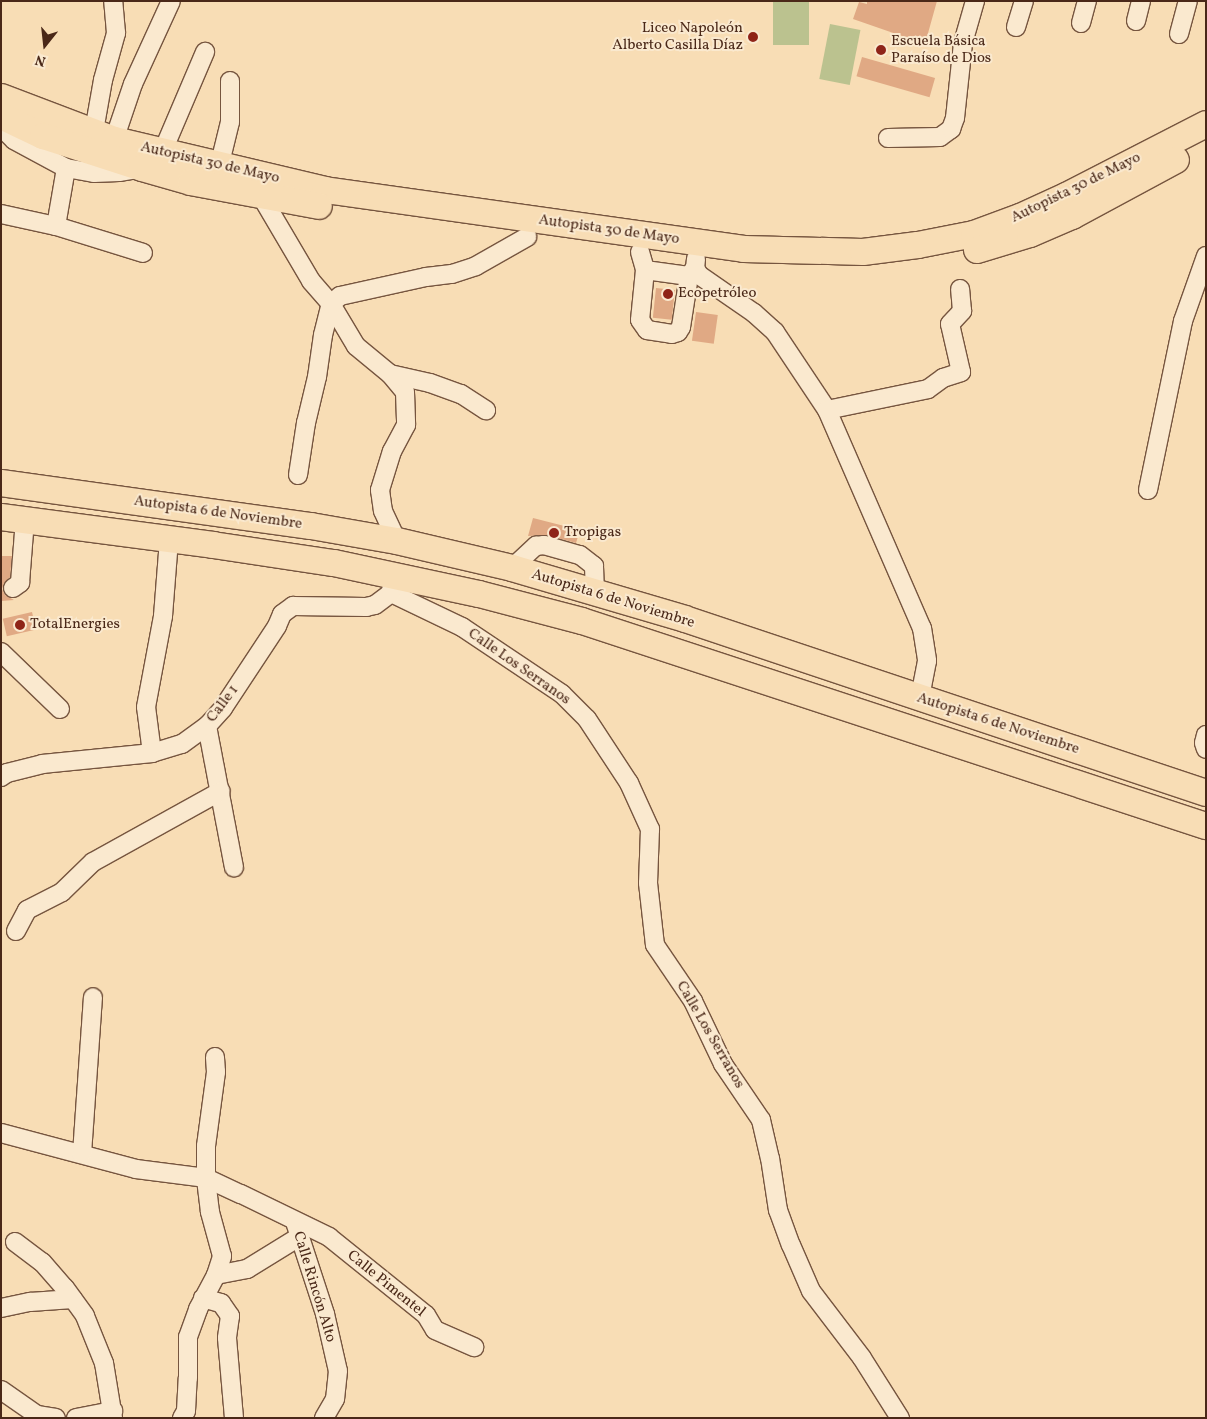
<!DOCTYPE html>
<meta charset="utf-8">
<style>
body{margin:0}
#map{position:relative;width:1207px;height:1419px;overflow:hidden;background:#f8ddb5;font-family:Vollkorn,serif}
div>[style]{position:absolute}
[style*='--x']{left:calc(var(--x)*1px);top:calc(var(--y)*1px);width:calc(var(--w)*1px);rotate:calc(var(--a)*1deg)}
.green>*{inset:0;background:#bbc28f;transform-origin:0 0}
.building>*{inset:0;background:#e0a984;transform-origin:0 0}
.roads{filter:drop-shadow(1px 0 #76553f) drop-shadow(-1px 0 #76553f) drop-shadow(0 1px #76553f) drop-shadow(0 -1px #76553f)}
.minor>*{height:18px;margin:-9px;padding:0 9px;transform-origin:9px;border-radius:9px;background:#fae9cf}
.highway>*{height:26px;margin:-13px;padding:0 13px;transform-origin:13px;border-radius:13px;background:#f8ddb5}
.dots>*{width:14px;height:14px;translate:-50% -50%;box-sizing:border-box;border:2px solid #fae9cf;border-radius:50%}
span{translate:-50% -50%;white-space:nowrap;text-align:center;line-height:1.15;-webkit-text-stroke:4px #fae9cf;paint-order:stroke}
.poi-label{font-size:15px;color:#4a2818}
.right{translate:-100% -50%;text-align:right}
.left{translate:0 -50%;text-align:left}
.street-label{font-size:15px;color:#4a2818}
.frame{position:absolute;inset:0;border:2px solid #4a2818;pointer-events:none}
.north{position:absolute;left:20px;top:20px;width:50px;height:50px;-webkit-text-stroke:4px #fae9cf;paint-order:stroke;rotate:196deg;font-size:14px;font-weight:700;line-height:20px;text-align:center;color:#4a2818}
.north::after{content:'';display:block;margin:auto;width:18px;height:22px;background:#4a2818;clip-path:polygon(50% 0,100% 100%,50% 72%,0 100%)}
</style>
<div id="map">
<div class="green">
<i style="left:773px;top:1px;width:36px;height:44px"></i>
<i style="left:830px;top:24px;width:31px;height:56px;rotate:11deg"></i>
</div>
<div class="building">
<i style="clip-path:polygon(867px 1px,937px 1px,925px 44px,853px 19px,859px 2px,867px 4px)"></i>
<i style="left:862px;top:57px;width:76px;height:20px;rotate:16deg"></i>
<i style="left:656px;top:288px;width:19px;height:30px;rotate:6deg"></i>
<i style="left:696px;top:312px;width:22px;height:29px;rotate:8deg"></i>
<i style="clip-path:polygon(533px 518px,580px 530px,576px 543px,546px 535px,528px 536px)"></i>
<i style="clip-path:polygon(1px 556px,12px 556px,10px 577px,4px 583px,2px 589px,5px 595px,14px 600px,1px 601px)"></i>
<i style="left:32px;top:612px;width:18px;height:30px;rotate:77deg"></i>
</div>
<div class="roads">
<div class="minor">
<i style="--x:1136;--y:21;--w:21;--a:-76"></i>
<i style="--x:1081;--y:23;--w:23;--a:-75"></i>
<i style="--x:1016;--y:27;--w:27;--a:-73"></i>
<i style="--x:1179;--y:34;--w:34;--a:-75"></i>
<i style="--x:1;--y:127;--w:18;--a:45"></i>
<i style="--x:14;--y:140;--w:59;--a:28.3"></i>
<i style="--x:66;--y:168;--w:28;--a:10"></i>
<i style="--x:94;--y:173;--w:25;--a:-2"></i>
<i style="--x:119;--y:172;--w:18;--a:-9"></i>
<i style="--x:94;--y:131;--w:52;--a:-80"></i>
<i style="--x:103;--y:80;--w:49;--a:-74.5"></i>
<i style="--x:116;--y:33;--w:32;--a:-95"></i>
<i style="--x:888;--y:138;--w:52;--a:-1.1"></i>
<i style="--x:940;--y:137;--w:14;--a:-36"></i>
<i style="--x:951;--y:129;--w:12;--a:-70"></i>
<i style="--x:955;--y:118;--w:75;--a:-83.9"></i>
<i style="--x:963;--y:43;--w:44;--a:-74.1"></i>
<i style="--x:114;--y:140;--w:59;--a:-71.3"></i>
<i style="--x:133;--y:84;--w:91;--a:-65.4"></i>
<i style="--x:162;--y:153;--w:110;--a:-66.9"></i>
<i style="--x:219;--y:167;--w:46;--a:-76.3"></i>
<i style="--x:230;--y:122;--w:41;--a:-90"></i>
<i style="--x:261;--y:196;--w:99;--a:59.5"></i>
<i style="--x:311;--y:281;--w:30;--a:49"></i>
<i style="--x:331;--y:304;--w:49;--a:59.2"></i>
<i style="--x:356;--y:346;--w:44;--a:39.5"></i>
<i style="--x:390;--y:374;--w:23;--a:50"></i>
<i style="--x:405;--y:392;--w:33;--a:88"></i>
<i style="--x:406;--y:425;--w:30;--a:118"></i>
<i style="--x:392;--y:451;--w:41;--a:107.1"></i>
<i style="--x:380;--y:490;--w:21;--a:82"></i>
<i style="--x:383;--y:511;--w:33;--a:65"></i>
<i style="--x:1;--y:214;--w:56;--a:12.3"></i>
<i style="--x:56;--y:226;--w:91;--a:17.2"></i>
<i style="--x:56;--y:226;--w:59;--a:-80.2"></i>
<i style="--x:640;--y:252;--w:19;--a:74"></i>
<i style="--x:645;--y:270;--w:50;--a:95.7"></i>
<i style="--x:640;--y:320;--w:12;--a:55"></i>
<i style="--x:647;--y:330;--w:25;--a:9"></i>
<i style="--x:672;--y:334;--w:6;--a:-18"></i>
<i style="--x:678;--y:332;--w:6;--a:-59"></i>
<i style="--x:681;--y:327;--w:52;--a:-81.1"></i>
<i style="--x:689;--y:276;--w:10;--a:-53"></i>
<i style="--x:696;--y:259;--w:9;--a:96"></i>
<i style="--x:695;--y:268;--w:8;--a:60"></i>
<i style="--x:699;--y:275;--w:67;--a:34.6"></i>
<i style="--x:754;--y:313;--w:28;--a:42"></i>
<i style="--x:775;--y:332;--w:94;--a:56.3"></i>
<i style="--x:827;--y:410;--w:238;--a:66.5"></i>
<i style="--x:922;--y:628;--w:33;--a:81"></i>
<i style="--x:927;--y:661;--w:38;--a:101"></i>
<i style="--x:645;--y:270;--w:44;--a:7.8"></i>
<i style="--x:390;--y:374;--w:41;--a:12.7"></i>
<i style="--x:430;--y:383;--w:33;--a:20"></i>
<i style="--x:461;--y:394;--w:30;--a:33"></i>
<i style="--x:827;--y:410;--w:103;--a:-11.7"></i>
<i style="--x:928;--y:389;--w:19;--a:-36"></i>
<i style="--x:943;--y:378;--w:19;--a:-18"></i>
<i style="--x:961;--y:372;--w:49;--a:-102.9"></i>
<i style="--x:950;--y:324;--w:18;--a:-47"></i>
<i style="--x:962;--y:311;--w:22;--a:-95"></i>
<i style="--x:298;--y:475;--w:53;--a:-81.3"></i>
<i style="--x:306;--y:423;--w:47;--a:-76.6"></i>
<i style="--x:317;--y:377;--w:42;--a:-81.9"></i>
<i style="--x:323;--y:335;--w:32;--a:-76"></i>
<i style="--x:331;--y:304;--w:12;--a:-42"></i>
<i style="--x:340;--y:296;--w:88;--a:-12.5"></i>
<i style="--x:426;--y:277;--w:26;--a:-7"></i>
<i style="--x:452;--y:274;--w:25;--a:-18"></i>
<i style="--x:476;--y:266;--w:59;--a:-29.6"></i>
<i style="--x:1148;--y:490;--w:173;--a:-78.3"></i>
<i style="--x:1183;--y:321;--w:69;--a:-70.5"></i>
<i style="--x:512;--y:568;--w:33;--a:-43"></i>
<i style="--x:536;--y:546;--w:8;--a:-7"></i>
<i style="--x:544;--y:545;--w:37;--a:16"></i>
<i style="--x:580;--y:555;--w:18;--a:38"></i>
<i style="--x:594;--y:566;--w:26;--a:88"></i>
<i style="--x:13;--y:588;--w:9;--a:-36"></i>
<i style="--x:20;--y:583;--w:63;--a:-85.5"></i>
<i style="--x:391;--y:593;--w:79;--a:25.6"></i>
<i style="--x:462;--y:627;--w:120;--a:33.8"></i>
<i style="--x:562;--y:694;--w:35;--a:45"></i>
<i style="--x:587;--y:719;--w:77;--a:56.7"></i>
<i style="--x:629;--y:783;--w:51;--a:65.5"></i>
<i style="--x:650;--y:829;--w:54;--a:92.1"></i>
<i style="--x:648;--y:883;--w:62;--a:83.6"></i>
<i style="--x:655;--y:945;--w:68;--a:55.8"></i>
<i style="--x:693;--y:1001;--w:70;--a:64.5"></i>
<i style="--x:723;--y:1064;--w:68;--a:55.8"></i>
<i style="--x:761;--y:1120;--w:39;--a:77"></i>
<i style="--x:770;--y:1158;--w:53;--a:81.3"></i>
<i style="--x:778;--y:1210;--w:37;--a:70"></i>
<i style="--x:791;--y:1245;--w:50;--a:66.5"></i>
<i style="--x:811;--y:1291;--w:84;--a:52.7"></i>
<i style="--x:862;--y:1358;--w:71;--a:57.7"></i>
<i style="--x:1;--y:652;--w:82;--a:44"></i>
<i style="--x:207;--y:726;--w:144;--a:79.2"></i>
<i style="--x:1206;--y:735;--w:8;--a:104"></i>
<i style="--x:1204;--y:743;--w:6;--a:72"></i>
<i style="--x:152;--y:753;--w:46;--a:-97.4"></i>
<i style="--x:146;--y:707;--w:93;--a:-79.4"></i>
<i style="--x:163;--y:616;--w:77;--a:-85.5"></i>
<i style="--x:1;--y:777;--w:7;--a:-34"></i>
<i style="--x:7;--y:773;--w:36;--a:-14"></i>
<i style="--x:42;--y:764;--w:111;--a:-5.7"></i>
<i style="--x:152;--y:753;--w:31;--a:-17"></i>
<i style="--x:182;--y:744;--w:31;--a:-36"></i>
<i style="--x:207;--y:726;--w:24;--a:-48"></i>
<i style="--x:223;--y:708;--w:98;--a:-56.6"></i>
<i style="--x:277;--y:626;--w:13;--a:-67"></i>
<i style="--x:282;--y:614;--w:14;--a:-36"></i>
<i style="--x:293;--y:606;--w:73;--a:0.8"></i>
<i style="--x:366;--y:607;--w:9;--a:-13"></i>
<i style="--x:375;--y:605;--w:20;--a:-37"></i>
<i style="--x:391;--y:593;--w:10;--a:-84"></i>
<i style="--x:16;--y:931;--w:24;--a:-62"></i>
<i style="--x:27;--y:910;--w:39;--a:-27"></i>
<i style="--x:62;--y:892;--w:43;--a:-44.1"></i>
<i style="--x:93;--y:862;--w:146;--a:-29"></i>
<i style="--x:1;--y:1133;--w:140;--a:14.9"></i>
<i style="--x:136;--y:1169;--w:71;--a:7.3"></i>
<i style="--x:206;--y:1178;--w:38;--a:25"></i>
<i style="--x:241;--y:1194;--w:98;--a:26"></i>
<i style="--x:329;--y:1237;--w:124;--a:38.8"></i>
<i style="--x:426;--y:1315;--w:17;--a:59"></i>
<i style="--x:435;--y:1330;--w:43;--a:23.6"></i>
<i style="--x:82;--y:1154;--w:157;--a:-86"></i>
<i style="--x:295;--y:1222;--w:97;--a:71.9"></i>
<i style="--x:325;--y:1314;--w:58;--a:77.2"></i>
<i style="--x:338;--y:1371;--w:28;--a:96"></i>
<i style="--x:335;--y:1399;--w:22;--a:120"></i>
<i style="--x:15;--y:1242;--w:34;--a:37"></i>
<i style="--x:42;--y:1262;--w:35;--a:49"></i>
<i style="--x:65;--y:1288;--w:34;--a:54"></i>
<i style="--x:85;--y:1316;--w:51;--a:68"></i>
<i style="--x:104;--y:1363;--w:56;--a:80.7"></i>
<i style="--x:216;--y:1275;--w:32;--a:-11"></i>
<i style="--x:247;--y:1269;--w:61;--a:-31.6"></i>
<i style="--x:203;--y:1298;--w:19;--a:16"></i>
<i style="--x:221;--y:1303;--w:16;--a:55"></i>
<i style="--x:230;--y:1316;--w:22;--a:98"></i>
<i style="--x:227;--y:1338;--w:80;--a:85"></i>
<i style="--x:1;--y:1308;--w:30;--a:-12"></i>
<i style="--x:30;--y:1302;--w:43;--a:-4"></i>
<i style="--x:1;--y:1390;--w:44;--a:34.8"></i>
<i style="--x:37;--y:1415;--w:19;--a:9"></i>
<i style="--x:76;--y:1418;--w:38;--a:-11"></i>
<i style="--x:182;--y:1418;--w:8;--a:-60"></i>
<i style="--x:186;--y:1411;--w:33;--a:-87"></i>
<i style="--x:188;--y:1378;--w:41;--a:-90"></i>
<i style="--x:188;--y:1337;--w:30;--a:-70"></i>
<i style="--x:198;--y:1309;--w:38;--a:-62"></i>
<i style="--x:216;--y:1275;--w:20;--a:-72"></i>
<i style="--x:222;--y:1256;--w:46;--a:-105.3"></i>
<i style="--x:210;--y:1212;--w:34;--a:-97"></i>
<i style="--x:206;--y:1178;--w:32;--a:-90"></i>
<i style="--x:206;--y:1146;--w:75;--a:-82.3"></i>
<i style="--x:216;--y:1072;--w:15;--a:-94"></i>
</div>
<div class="highway">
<i style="--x:1;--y:97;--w:121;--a:20.8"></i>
<i style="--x:114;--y:140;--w:217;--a:13.3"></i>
<i style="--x:325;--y:190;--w:423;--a:8"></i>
<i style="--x:744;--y:249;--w:119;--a:1.4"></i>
<i style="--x:863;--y:252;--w:55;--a:-7.3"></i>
<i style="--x:918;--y:245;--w:57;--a:-11.1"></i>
<i style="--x:974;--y:234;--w:49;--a:-20.3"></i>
<i style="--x:1020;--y:217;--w:51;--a:-24.5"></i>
<i style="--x:1066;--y:196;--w:157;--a:-27.2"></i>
<i style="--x:1;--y:116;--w:47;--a:25.5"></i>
<i style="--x:43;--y:136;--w:104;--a:17.9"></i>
<i style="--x:142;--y:168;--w:51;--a:15.9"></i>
<i style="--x:191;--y:182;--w:130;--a:10.6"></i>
<i style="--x:977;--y:250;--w:55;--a:-16.8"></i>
<i style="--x:1030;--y:234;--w:46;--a:-23.2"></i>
<i style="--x:1072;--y:216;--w:118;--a:-28.3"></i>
<i style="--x:1;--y:483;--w:313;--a:7.9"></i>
<i style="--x:311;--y:526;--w:87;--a:9.9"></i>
<i style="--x:397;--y:541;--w:118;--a:13.2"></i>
<i style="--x:512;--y:568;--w:180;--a:16.4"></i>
<i style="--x:685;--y:619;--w:549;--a:18.47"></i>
<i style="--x:1;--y:517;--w:214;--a:7.5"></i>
<i style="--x:213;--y:545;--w:122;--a:8.5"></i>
<i style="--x:334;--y:563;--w:148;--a:12.1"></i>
<i style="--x:479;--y:594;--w:106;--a:14.7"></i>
<i style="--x:582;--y:621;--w:657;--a:18.19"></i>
</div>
</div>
<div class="dots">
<i style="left:753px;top:37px;background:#8f2418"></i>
<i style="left:881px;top:50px;background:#8f2418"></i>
<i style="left:668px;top:294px;background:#8f2418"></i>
<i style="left:554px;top:533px;background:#8f2418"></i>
<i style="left:20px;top:625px;background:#8f2418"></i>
</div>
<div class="poi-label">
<span class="right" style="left:743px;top:37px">Liceo Napoleón<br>Alberto Casilla Díaz</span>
<span class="left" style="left:891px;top:50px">Escuela Básica<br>Paraíso de Dios</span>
<span class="left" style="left:678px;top:294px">Ecopetróleo</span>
<span class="left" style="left:564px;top:533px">Tropigas</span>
<span class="left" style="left:30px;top:625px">TotalEnergies</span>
</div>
<div class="street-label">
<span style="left:210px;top:163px;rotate:13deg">Autopista 30 de Mayo</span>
<span style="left:1076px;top:188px;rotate:-26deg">Autopista 30 de Mayo</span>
<span style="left:609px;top:230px;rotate:8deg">Autopista 30 de Mayo</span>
<span style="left:218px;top:513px;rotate:8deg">Autopista 6 de Noviembre</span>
<span style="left:613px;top:599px;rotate:17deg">Autopista 6 de Noviembre</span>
<span style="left:519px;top:667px;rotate:35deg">Calle Los Serranos</span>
<span style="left:223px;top:704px;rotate:-53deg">Calle 1</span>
<span style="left:998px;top:724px;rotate:18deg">Autopista 6 de Noviembre</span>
<span style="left:710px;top:1035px;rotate:60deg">Calle Los Serranos</span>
<span style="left:386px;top:1284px;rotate:39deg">Calle Pimentel</span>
<span style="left:314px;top:1287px;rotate:73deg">Calle Rincón Alto</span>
</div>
<div class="frame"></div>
<div class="north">N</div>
</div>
